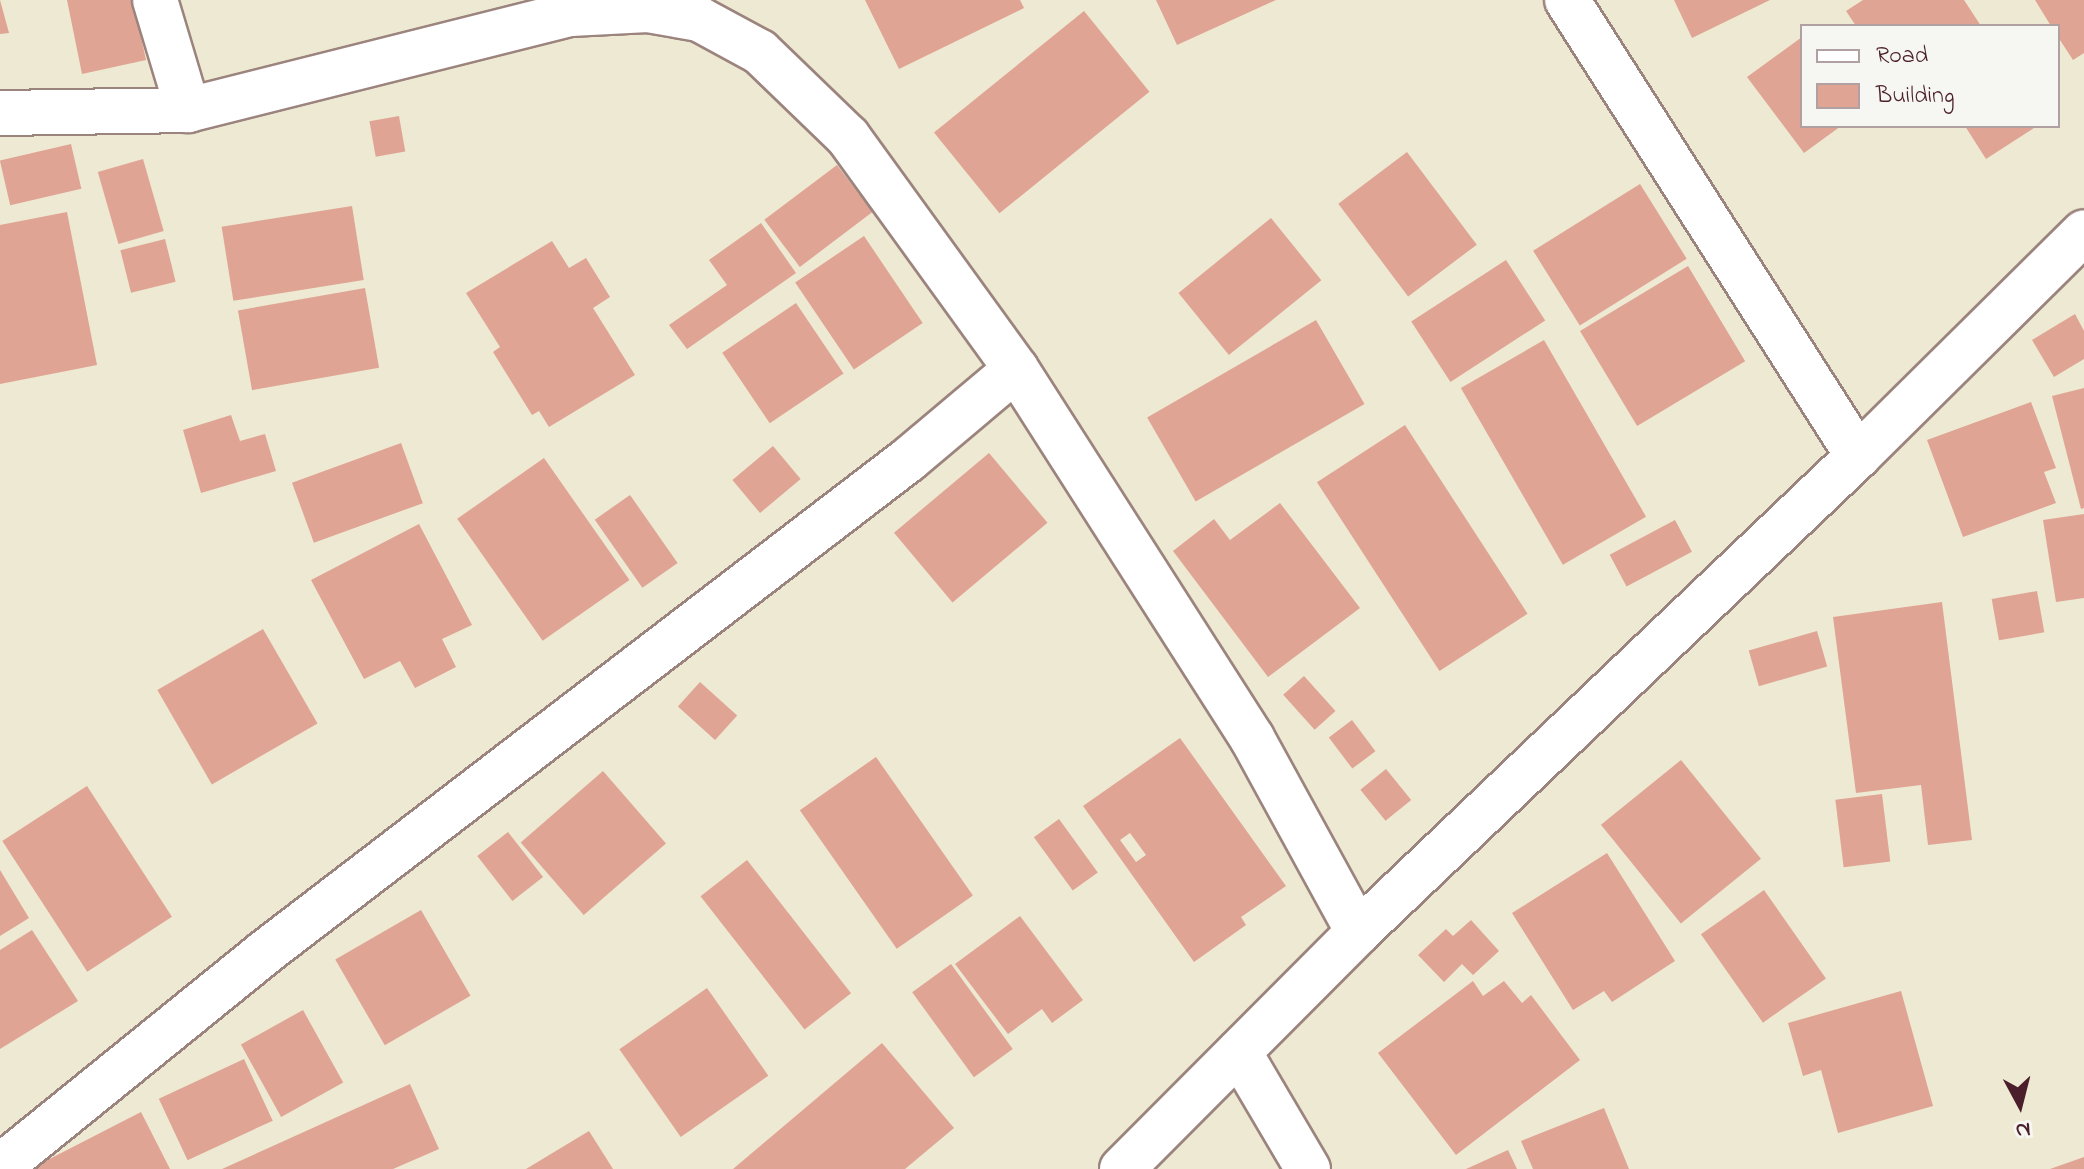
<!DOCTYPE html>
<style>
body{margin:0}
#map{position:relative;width:2084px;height:1169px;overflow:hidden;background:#eee9d2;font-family:"Indie Flower",sans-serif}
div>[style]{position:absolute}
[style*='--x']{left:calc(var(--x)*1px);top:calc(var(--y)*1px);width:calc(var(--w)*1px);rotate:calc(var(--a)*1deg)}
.building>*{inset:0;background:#dfa494;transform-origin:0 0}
.roads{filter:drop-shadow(2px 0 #9c847e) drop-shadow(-2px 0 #9c847e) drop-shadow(0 2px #9c847e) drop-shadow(0 -2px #9c847e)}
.minor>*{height:44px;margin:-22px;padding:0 22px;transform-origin:22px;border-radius:22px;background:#fff}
span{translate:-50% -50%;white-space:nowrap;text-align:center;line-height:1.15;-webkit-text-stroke:6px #f6f6f2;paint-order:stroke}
.legend{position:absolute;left:1800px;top:24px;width:260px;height:104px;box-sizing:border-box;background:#f6f6f2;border:2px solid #b1a0a2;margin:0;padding:10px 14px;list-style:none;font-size:24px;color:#4a1f2b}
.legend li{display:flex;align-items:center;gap:16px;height:40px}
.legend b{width:40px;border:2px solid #b1a0a2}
.north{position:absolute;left:1980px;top:1065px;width:80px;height:80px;-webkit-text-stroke:6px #f6f6f2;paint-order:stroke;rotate:173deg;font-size:22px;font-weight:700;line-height:32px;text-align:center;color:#4a1f2b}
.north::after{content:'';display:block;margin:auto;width:28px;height:36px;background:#4a1f2b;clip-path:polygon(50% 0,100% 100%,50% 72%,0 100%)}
</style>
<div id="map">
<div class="building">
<i style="clip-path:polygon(0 0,9px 33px,0 34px)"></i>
<i style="clip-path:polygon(67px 0,133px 0,146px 60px,82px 74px)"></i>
<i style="clip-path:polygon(865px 0,1020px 0,1024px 8px,899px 69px)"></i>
<i style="clip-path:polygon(1156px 0,1276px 0,1177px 45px)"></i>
<i style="clip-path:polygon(1674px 0,1770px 0,1692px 38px)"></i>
<i style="clip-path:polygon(1863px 0,1964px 0,1981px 26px,1856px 26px,1846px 11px)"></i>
<i style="clip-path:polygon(2035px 0,2084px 0,2084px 53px,2073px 60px,2058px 37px,2058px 26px,2051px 26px)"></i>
<i style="left:1084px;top:11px;width:104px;height:193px;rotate:51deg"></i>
<i style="clip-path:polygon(1802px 37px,1802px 126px,1841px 126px,1804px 153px,1747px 77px)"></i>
<i style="left:399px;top:116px;width:36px;height:30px;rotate:80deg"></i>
<i style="clip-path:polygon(1965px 126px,2037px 126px,1986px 159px)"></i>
<i style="left:71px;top:144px;width:46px;height:73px;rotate:77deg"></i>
<i style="left:1407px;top:152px;width:116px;height:86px;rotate:53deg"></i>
<i style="left:143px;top:159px;width:75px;height:47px;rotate:74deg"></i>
<i style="left:837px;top:165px;width:59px;height:91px;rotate:53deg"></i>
<i style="left:1640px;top:184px;width:88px;height:126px;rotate:58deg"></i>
<i style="left:352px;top:206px;width:75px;height:132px;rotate:81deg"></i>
<i style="clip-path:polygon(67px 212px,97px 365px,0 384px,0 225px)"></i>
<i style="left:1271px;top:218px;width:80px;height:119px;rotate:51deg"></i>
<i style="clip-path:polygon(761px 223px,796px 273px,687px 349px,669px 325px,727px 285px,709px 260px)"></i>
<i style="left:864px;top:236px;width:105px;height:83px;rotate:56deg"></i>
<i style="left:165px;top:239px;width:44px;height:46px;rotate:76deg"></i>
<i style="clip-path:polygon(552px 241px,569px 268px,586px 258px,610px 297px,593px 308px,635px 375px,549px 427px,539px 411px,532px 415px,493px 352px,500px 347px,466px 293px)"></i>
<i style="left:1506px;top:260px;width:72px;height:113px;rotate:57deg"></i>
<i style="left:1688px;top:266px;width:111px;height:126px;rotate:59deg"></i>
<i style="left:365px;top:288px;width:81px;height:129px;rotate:80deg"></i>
<i style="left:796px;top:303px;width:85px;height:89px;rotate:56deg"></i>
<i style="clip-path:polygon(2075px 314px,2084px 331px,2084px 359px,2054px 377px,2032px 340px)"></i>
<i style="left:1316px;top:320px;width:97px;height:195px;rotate:60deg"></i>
<i style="left:1544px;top:340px;width:204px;height:96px;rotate:60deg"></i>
<i style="clip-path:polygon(2084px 388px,2084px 508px,2081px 509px,2052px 396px)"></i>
<i style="clip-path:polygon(2031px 402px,2056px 468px,2044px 472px,2056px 503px,1963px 537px,1927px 440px)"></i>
<i style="clip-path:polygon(231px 415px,240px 441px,265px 434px,276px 471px,201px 493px,183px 430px)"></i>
<i style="left:1405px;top:425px;width:225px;height:105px;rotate:57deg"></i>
<i style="left:401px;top:443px;width:64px;height:116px;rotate:70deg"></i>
<i style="left:773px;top:446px;width:43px;height:53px;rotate:50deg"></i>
<i style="left:989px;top:453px;width:91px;height:124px;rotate:50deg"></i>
<i style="left:544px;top:458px;width:149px;height:106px;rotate:55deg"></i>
<i style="left:630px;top:495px;width:83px;height:43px;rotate:55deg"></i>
<i style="clip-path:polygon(1280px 503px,1360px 608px,1268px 677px,1173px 551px,1214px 519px,1230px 540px)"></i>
<i style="clip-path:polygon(2084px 514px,2084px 598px,2056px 602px,2043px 520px)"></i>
<i style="left:1675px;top:520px;width:36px;height:74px;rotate:62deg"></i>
<i style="clip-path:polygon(419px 524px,472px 625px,442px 639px,456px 667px,415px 688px,400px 661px,364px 679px,311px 580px)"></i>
<i style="left:2037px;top:591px;width:42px;height:46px;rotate:80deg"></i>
<i style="clip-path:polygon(1942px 602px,1972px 840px,1928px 845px,1921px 785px,1856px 793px,1833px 617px)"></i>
<i style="left:263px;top:629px;width:109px;height:122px;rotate:60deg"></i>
<i style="left:1817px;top:631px;width:37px;height:71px;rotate:74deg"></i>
<i style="left:1304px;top:676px;width:47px;height:28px;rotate:48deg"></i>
<i style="left:700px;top:682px;width:50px;height:33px;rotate:42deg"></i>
<i style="left:1352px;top:720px;width:39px;height:29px;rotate:53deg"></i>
<i style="clip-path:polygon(evenodd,1180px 738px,1286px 886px,1241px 917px,1246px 925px,1194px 962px,1083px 806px,1180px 738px,1130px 833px,1146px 855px,1136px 862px,1120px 840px,1130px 833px)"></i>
<i style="left:876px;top:757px;width:169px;height:93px;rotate:55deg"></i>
<i style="left:1681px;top:760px;width:127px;height:103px;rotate:51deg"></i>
<i style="left:1386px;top:769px;width:40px;height:33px;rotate:51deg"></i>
<i style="left:603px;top:771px;width:96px;height:109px;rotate:49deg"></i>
<i style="left:87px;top:786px;width:156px;height:101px;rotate:57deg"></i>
<i style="left:1882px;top:794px;width:68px;height:47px;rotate:83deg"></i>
<i style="left:1059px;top:819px;width:66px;height:31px;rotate:54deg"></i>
<i style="left:508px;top:832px;width:57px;height:39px;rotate:52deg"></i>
<i style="clip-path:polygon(1607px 853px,1675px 961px,1612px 1002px,1604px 991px,1573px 1010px,1512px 913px)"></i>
<i style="left:747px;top:860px;width:169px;height:59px;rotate:52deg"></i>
<i style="clip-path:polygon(0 870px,29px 918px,0 936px)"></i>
<i style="left:1764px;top:890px;width:108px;height:77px;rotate:55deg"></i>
<i style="left:421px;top:910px;width:99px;height:99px;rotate:60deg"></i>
<i style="clip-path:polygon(1020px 916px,1083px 1000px,1052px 1023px,1042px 1009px,1008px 1034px,955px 964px)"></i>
<i style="clip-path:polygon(1471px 920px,1499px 951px,1473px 975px,1462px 964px,1444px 982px,1418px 955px,1446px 929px,1453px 936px)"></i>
<i style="clip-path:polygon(32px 930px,78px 1001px,0 1049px,0 950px)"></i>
<i style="left:951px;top:964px;width:105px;height:48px;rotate:54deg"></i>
<i style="clip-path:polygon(1473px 981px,1483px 996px,1504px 981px,1522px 1003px,1531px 995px,1580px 1060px,1456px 1155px,1378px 1053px)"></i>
<i style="left:707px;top:988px;width:107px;height:107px;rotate:55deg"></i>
<i style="clip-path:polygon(1901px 991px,1933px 1106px,1838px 1133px,1821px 1070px,1803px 1076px,1788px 1023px)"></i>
<i style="left:303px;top:1010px;width:83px;height:71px;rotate:61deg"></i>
<i style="clip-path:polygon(882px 1043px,954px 1128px,905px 1169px,733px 1169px)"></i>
<i style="left:244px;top:1059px;width:68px;height:94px;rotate:65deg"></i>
<i style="clip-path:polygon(410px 1084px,439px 1149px,393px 1169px,222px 1169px)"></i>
<i style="clip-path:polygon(1604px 1108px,1629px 1169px,1533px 1169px,1521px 1141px)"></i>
<i style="clip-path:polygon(141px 1112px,170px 1169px,30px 1169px)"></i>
<i style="clip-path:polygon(589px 1131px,613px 1169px,526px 1169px)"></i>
<i style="clip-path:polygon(1508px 1150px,1517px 1169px,1466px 1169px)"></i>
<i style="clip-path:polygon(2084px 1157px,2084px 1169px,2050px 1169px)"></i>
</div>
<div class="roads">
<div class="minor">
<i style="--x:155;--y:0;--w:115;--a:73.3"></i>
<i style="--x:1567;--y:0;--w:541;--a:57.46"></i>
<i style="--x:0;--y:113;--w:188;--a:-0.9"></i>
<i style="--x:188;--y:110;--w:395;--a:-14.1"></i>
<i style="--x:571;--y:14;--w:77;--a:-3"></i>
<i style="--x:648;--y:10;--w:52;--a:10"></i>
<i style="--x:699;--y:19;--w:69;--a:28.4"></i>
<i style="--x:760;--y:52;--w:122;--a:44"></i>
<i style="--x:848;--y:137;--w:286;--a:54.1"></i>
<i style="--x:1016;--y:369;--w:438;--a:57.4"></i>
<i style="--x:1252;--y:738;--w:221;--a:61.3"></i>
<i style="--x:1239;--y:1052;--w:136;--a:59.5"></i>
<i style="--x:0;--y:1167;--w:340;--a:-39"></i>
<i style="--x:264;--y:953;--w:811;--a:-37.44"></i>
<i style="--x:908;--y:460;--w:141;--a:-40.1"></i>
<i style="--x:1122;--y:1169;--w:334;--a:-45.1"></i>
<i style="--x:1358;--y:932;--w:690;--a:-43.59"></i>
<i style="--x:1858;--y:456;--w:318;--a:-44.7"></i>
</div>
</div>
<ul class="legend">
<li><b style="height:10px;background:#fff"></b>Road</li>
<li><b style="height:22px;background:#dfa494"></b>Building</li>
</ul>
<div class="north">N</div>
</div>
